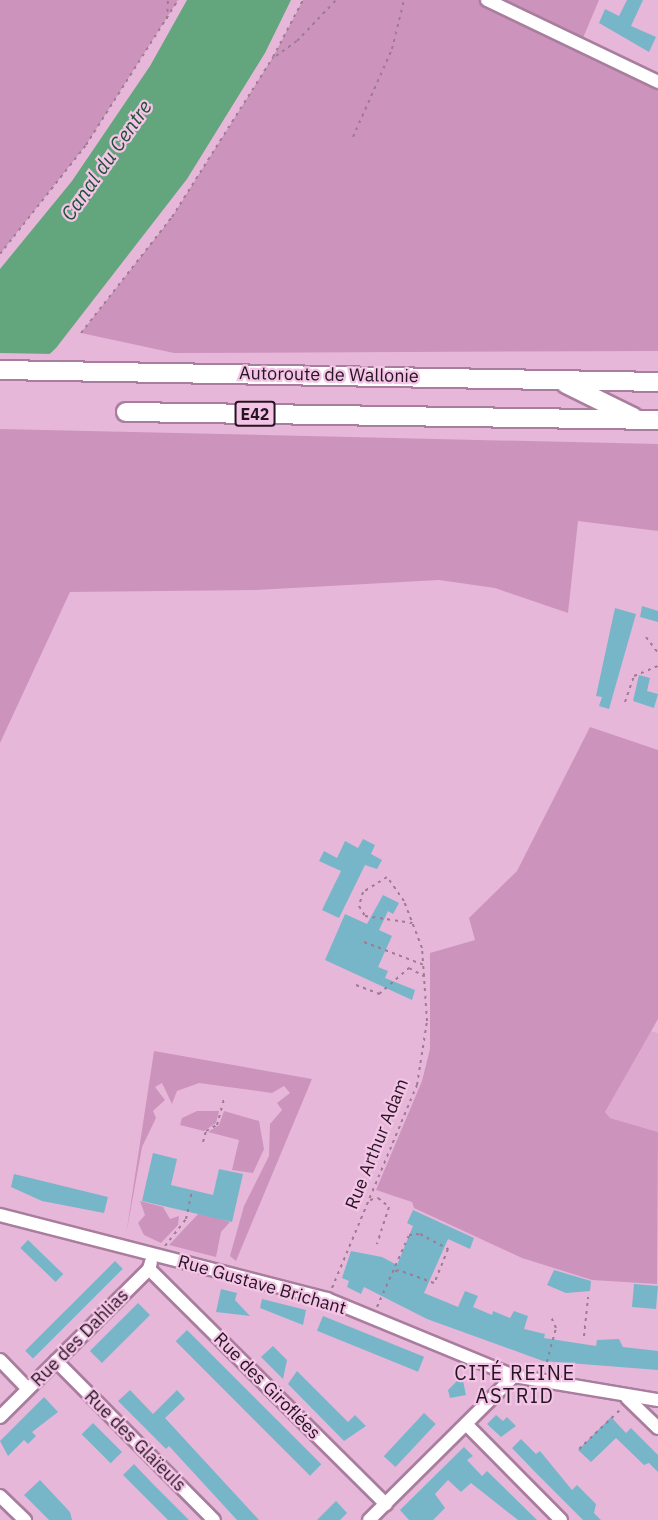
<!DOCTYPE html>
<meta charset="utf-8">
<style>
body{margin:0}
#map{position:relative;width:658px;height:1520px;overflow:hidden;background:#e7b7d9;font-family:"IBM Plex Sans",sans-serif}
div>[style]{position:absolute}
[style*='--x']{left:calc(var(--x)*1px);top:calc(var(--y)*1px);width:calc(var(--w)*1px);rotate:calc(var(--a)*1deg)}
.built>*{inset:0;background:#dea9cf}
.green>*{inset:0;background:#cc94bd}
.water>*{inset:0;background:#63a67e}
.pier>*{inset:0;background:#e7b7d9}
.building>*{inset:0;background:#76b6c8;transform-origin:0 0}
.path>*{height:2px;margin-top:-1px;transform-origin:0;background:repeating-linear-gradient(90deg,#9e7a94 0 3px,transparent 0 7.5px)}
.roads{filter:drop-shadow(2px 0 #a97d9d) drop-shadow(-2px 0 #a97d9d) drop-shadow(0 2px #a97d9d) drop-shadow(0 -2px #a97d9d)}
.minor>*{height:12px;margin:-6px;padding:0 6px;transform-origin:6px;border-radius:6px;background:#fff}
.highway>*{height:18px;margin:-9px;padding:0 9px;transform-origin:9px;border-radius:9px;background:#fff}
span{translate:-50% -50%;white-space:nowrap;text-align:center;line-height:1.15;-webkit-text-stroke:4.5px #f4c4e6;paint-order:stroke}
.shield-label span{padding:2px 4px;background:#f4c4e6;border:2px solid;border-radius:4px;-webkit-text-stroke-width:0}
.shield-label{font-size:16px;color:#251421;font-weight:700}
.street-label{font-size:18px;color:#251421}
.water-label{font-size:20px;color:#1e5236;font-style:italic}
.neighbourhood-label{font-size:20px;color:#251421;letter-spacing:1.5px}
</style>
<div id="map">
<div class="built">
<i style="clip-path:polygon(650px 1031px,658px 1033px,658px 1132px,610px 1118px,605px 1112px)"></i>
</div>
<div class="green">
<i style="clip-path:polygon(0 0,178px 0,86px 145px,0 254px)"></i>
<i style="clip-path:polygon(303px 0,599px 0,580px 45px,658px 82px,658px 351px,174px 353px,81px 333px,172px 217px,273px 57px)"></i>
<i style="clip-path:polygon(0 429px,658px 444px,658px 531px,578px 521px,568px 613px,495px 588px,439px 580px,256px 590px,70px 592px,0 743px)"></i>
<i style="clip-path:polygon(590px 727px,658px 750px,658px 1019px,605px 1112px,610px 1118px,658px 1132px,657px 1284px,592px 1280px,522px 1258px,414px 1208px,412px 1202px,376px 1190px,422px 1081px,430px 1049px,430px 953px,475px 940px,469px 918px,517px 871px)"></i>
<i style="clip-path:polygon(154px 1051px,312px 1079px,236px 1261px,230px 1256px,244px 1206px,269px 1156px,270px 1124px,282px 1110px,277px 1103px,290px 1093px,284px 1086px,272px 1093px,199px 1083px,177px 1091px,172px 1104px,162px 1083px,155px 1087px,165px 1100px,153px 1111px,156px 1118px,142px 1147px,126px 1235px)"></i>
<i style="clip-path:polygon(197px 1111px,219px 1111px,216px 1123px,204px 1131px,180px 1125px,182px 1118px)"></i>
<i style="clip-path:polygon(224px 1111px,259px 1121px,264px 1149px,253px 1173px,232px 1170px,239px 1140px,208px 1132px,219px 1125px)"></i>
<i style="clip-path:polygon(140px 1201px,163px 1207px,170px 1219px,179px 1216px,178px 1225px,161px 1243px,144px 1235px,138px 1223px,145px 1215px)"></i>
<i style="clip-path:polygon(200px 1212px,230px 1222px,221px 1232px,216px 1257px,169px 1245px)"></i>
</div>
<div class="water">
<i style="clip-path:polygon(187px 0,291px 0,265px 53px,187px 179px,56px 348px,0 401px,0 269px,72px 181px,150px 66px)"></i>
</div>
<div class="pier">
<i style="clip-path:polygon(0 353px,54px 354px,0 404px)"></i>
</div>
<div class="building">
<i style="clip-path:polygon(627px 0,643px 0,631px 26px,656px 37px,649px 52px,599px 23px,605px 9px,619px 16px)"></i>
<i style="clip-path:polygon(642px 606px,658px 611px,658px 622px,640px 617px)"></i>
<i style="clip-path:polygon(615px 608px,636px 614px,609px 709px,599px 706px,602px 697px,596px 696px)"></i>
<i style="clip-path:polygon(639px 675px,650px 678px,647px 691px,658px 694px,654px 708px,633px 701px)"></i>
<i style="clip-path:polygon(363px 839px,375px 845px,371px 854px,382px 860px,377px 869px,365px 865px,339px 918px,322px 910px,341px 871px,319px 861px,324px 851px,337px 858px,345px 841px,358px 848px)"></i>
<i style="clip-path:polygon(383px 895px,399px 903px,393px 914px,388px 911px,379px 930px,392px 936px,378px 967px,388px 971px,385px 978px,415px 990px,412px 1000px,325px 960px,345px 914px,367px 924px)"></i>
<i style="clip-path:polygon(153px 1153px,177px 1159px,171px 1185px,213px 1195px,219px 1169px,243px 1174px,232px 1222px,142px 1201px)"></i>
<i style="clip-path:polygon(14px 1174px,108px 1197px,104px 1213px,42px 1201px,11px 1187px)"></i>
<i style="clip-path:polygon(413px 1210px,474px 1238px,470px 1249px,448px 1239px,424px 1293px,458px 1307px,465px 1291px,478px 1296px,473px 1307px,492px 1315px,493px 1311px,510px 1318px,514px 1311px,528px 1316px,524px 1329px,545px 1334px,544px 1338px,596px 1346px,597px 1340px,619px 1339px,623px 1347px,658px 1351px,658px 1370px,543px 1361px,427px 1319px,364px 1287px,361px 1294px,347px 1287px,349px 1281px,342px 1278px,351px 1251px,382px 1257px,397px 1265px,413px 1226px,407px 1223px)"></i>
<i style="left:28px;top:1240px;width:49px;height:11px;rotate:44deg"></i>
<i style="left:115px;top:1261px;width:11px;height:127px;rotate:45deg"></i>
<i style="clip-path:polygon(554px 1270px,591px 1281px,590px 1291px,566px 1293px,547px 1285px)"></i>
<i style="left:634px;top:1284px;width:24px;height:23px;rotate:5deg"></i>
<i style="clip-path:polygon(221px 1289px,237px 1293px,235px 1300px,250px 1316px,216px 1312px)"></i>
<i style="clip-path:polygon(262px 1299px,306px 1310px,303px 1325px,260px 1308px)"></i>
<i style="left:138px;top:1303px;width:17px;height:68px;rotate:45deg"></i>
<i style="left:323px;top:1316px;width:109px;height:16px;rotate:22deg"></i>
<i style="left:187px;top:1330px;width:190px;height:16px;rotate:45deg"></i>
<i style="clip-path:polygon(273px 1346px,287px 1360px,283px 1379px,261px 1357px)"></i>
<i style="clip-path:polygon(297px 1371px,348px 1422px,355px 1415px,366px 1426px,344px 1441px,288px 1384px)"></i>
<i style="clip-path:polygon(462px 1376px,466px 1395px,450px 1398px,448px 1390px)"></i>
<i style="clip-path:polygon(130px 1390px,153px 1414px,177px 1390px,185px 1399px,165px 1418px,259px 1520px,237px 1520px,169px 1446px,166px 1449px,118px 1401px)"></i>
<i style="clip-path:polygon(44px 1397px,58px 1412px,32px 1432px,36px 1436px,28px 1444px,24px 1440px,8px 1456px,0 1441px)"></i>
<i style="left:424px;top:1413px;width:16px;height:59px;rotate:43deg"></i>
<i style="clip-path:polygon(496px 1415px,503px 1421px,507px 1417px,516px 1426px,501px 1437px,487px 1424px)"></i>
<i style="clip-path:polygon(611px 1417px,626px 1433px,631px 1428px,658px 1455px,658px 1472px,649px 1463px,644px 1465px,616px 1438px,591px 1462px,578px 1450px)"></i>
<i style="left:93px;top:1423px;width:41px;height:16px;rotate:45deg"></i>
<i style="clip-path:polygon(521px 1439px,536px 1454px,540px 1451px,572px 1490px,577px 1485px,596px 1504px,594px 1513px,601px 1520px,583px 1520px,537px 1474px,512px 1448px)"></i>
<i style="clip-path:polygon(464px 1447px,473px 1456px,467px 1460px,482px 1476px,487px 1471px,537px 1520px,518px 1520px,471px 1483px,461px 1492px,448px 1480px,435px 1494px,445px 1508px,433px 1520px,409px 1520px,400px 1510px)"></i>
<i style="clip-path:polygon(134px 1464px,152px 1483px,189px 1520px,168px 1520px,123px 1475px)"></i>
<i style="clip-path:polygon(40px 1480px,70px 1512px,72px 1520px,49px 1520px,24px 1495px)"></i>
<i style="clip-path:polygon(336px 1501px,347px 1513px,340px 1520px,317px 1520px)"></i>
</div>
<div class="path">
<i style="--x:167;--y:19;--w:19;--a:-87"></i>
<i style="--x:276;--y:56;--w:26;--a:-36"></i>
<i style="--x:297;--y:41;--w:57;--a:-46.4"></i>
<i style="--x:353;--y:137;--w:96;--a:-66.1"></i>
<i style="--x:392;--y:49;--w:50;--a:-76.2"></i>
<i style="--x:0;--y:254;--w:139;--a:-51.7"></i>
<i style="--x:86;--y:145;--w:172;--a:-57.6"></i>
<i style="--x:81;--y:333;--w:147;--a:-51.9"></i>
<i style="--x:172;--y:217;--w:189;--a:-57.7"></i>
<i style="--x:273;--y:57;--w:64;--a:-62.2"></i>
<i style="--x:646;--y:637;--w:20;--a:53"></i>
<i style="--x:625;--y:702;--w:28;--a:-71"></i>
<i style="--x:634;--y:676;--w:26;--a:-23"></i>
<i style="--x:364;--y:942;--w:64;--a:21"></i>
<i style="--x:356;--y:985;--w:25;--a:21"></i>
<i style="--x:379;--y:994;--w:40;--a:-41"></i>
<i style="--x:409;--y:968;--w:18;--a:29"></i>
<i style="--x:203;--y:1142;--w:11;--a:-75"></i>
<i style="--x:206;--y:1131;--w:13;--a:-29"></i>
<i style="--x:217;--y:1125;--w:27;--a:-75"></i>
<i style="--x:370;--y:1200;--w:8;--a:-14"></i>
<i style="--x:378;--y:1198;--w:14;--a:39"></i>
<i style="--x:389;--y:1207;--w:39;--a:108"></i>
<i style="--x:165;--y:1246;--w:34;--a:-52"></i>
<i style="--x:186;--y:1219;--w:29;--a:-78"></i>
<i style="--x:332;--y:1288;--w:220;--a:-67.3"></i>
<i style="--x:417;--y:1085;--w:65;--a:-81.1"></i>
<i style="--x:427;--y:1021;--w:73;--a:-93.9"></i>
<i style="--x:422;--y:948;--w:50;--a:-111"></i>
<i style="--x:404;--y:901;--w:29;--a:-125"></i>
<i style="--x:387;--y:877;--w:28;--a:148"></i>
<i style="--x:363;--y:892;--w:15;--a:106"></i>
<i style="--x:359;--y:906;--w:12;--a:59"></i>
<i style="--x:365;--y:916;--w:48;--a:8.5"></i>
<i style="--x:377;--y:1307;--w:79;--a:-66"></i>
<i style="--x:409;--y:1235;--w:11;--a:-5"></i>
<i style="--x:420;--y:1234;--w:32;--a:28"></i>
<i style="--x:448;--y:1249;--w:37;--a:112"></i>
<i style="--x:434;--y:1283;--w:38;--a:-160"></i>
<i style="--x:398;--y:1270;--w:7;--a:146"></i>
<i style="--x:584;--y:1336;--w:39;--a:-84"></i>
<i style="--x:545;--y:1369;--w:42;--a:-75"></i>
<i style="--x:556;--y:1328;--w:12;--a:-114"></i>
<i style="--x:579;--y:1449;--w:58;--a:-43.6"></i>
</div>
<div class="roads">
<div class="minor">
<i style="--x:487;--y:0;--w:190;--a:25.6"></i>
<i style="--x:0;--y:1215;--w:338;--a:14.4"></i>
<i style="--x:327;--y:1299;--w:202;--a:22.4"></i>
<i style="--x:514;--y:1376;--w:146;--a:9.5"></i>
<i style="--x:149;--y:1269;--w:334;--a:44.8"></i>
<i style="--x:0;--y:1360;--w:40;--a:46"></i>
<i style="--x:56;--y:1361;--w:224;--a:45.2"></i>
<i style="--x:627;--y:1398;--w:43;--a:44.1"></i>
<i style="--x:0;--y:1417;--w:210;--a:-44.8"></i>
<i style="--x:149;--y:1269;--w:7;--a:-74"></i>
<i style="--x:466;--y:1424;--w:135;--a:45.3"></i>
<i style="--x:0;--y:1496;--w:35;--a:44"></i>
<i style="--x:369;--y:1520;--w:204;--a:-44.8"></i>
</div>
<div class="highway">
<i style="--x:0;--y:370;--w:658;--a:1.04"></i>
<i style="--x:566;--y:384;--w:75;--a:26.2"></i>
<i style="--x:126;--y:412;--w:532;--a:0.86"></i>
</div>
</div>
<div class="shield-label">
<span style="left:255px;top:414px">E42</span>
</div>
<div class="street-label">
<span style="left:329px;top:375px;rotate:1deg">Autoroute de Wallonie</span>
<span style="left:377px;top:1144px;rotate:-68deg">Rue Arthur Adam</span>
<span style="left:262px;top:1285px;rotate:16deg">Rue Gustave Brichant</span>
<span style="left:80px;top:1338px;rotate:-45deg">Rue des Dahlias</span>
<span style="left:267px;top:1386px;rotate:45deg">Rue des Giroflées</span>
<span style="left:135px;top:1441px;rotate:45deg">Rue des Glaïeuls</span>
</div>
<div class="water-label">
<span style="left:106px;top:160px;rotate:-55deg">Canal du Centre</span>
</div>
<div class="neighbourhood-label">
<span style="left:515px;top:1384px">CITÉ REINE<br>ASTRID</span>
</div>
</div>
